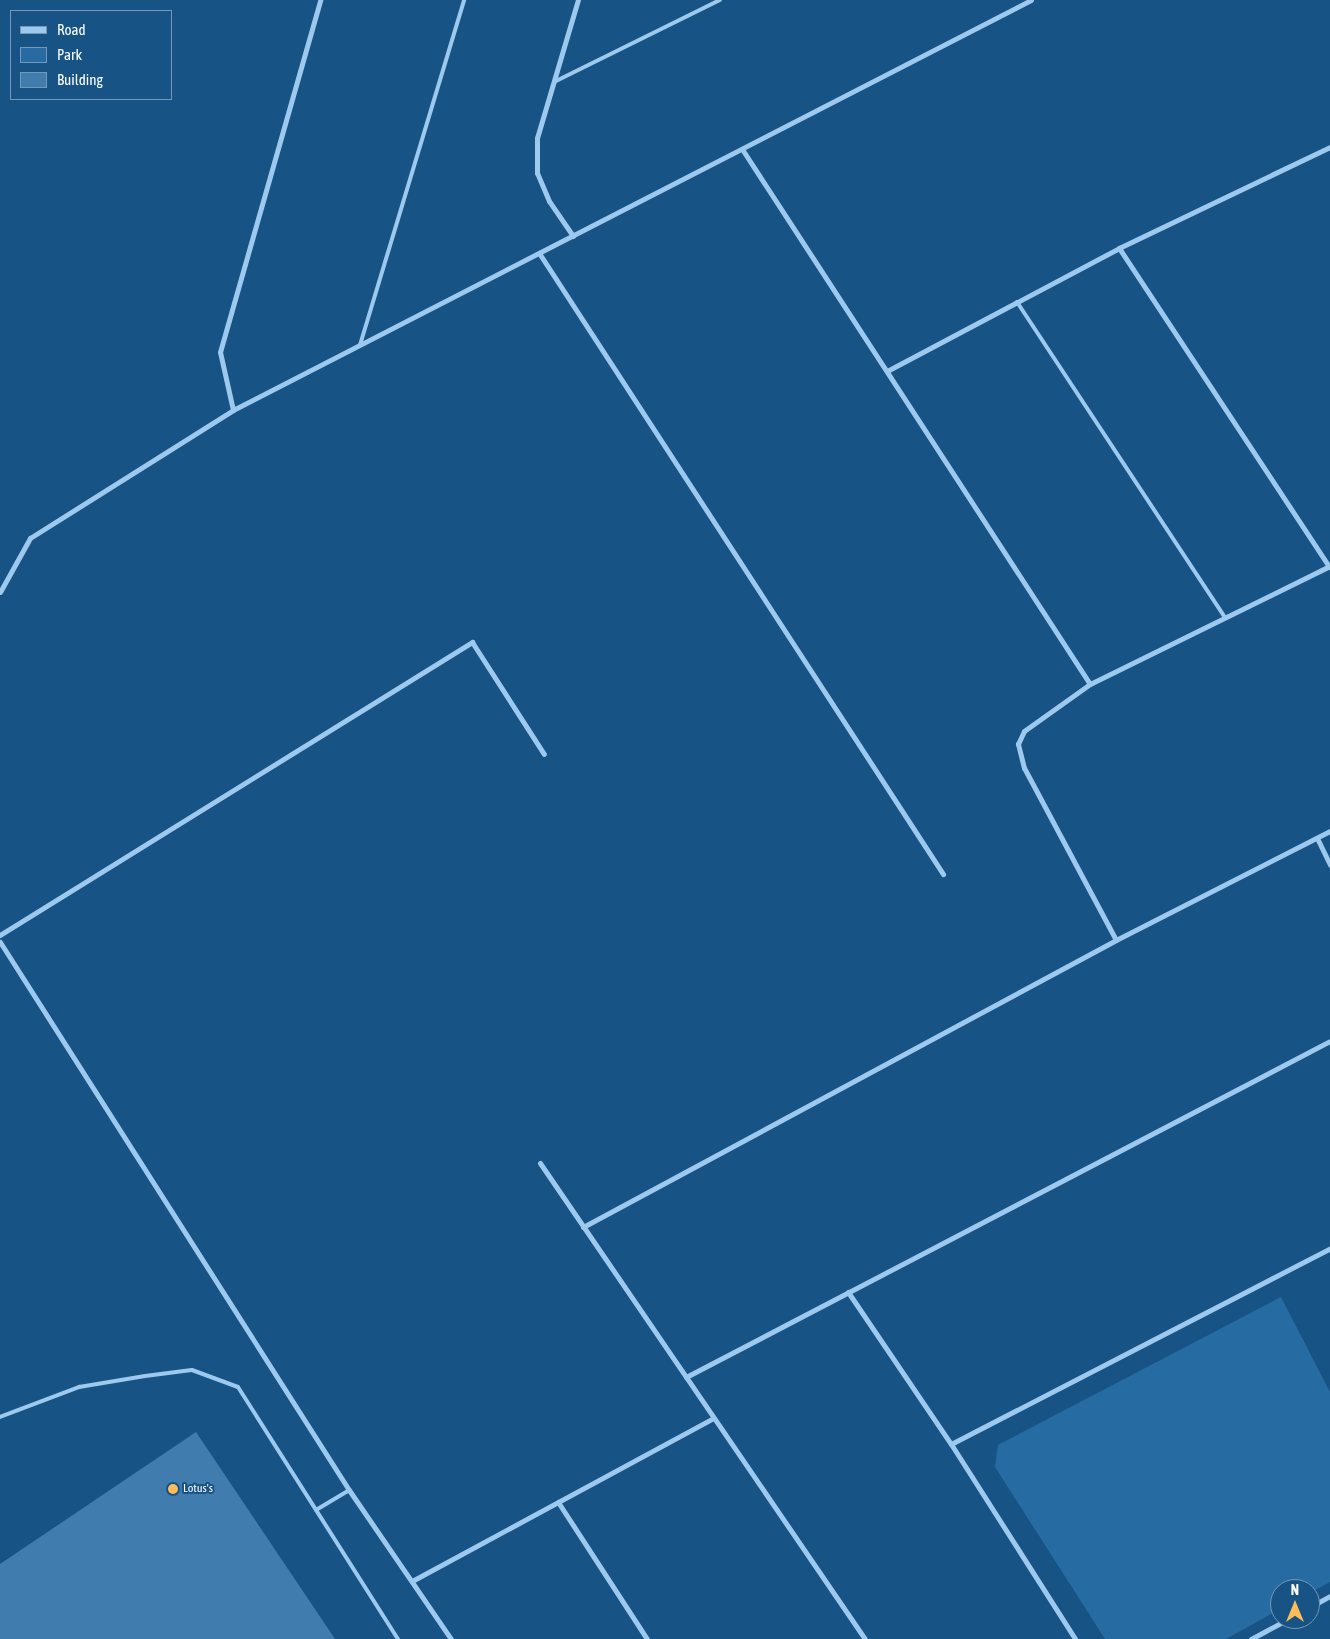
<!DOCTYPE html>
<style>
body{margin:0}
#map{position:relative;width:1330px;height:1639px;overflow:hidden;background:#175384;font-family:"Asap Condensed",sans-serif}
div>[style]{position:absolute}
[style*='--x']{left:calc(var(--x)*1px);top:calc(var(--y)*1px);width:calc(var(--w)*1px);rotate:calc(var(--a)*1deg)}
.green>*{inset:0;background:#266ba2}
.building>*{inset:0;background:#407dae}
.lane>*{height:4px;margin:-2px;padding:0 2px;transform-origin:2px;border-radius:2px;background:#9cc9ed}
.street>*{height:5px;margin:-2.5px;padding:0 2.5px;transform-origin:2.5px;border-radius:2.5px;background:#9cc9ed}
.dots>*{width:14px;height:14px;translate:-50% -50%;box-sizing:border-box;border:2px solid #175384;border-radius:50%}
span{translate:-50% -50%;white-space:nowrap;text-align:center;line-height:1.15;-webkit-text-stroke:4px #175384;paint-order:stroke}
.poi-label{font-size:12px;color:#fff}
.left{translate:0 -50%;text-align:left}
.legend{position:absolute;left:10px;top:10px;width:162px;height:90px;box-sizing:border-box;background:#175384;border:1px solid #7498b5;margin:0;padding:6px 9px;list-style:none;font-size:15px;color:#fff}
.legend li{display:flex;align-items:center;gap:10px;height:25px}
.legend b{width:25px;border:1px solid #7498b5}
.north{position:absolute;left:1270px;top:1579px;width:50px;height:50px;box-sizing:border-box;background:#175384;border:1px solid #7498b5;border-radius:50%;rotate:0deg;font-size:14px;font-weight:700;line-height:20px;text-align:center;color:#fff}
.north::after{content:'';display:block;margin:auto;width:18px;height:22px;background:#ffbc57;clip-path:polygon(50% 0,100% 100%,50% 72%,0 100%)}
</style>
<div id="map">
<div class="green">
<i style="clip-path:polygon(1281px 1297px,1330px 1392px,1330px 1582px,1310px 1593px,1310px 1589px,1280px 1589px,1280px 1609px,1226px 1639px,1105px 1639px,995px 1467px,998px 1445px)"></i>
</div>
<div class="building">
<i style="clip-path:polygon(196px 1432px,335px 1639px,0 1639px,0 1564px)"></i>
</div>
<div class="lane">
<i style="--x:554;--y:82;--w:185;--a:-26.3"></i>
<i style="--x:1017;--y:302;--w:378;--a:56.6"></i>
<i style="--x:360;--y:345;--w:360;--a:-73.2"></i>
<i style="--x:0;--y:1417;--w:85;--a:-20.8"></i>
<i style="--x:79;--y:1387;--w:67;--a:-9.5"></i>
<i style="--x:145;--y:1376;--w:47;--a:-7.3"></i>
<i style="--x:192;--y:1370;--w:49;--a:20.3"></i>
<i style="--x:238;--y:1387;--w:299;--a:57.6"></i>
<i style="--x:316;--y:1510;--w:39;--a:-31"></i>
</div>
<div class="street">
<i style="--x:742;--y:149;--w:638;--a:56.96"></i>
<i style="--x:573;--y:236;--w:42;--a:-124.4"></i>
<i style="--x:549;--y:201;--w:30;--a:-113"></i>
<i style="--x:537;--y:173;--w:35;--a:-90"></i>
<i style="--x:537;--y:138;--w:144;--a:-73.5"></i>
<i style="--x:1119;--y:248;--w:382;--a:56.6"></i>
<i style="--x:539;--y:253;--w:741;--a:56.95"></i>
<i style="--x:887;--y:371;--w:263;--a:-27.9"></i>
<i style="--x:1119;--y:248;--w:234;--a:-25.6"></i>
<i style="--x:233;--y:410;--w:59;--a:-102.6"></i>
<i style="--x:220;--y:352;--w:366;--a:-74.1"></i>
<i style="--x:0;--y:592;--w:62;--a:-60.9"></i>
<i style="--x:30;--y:538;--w:240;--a:-32.2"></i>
<i style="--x:233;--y:410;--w:897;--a:-27.19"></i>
<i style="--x:1317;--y:838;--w:30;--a:64"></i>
<i style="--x:0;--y:935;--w:556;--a:-31.83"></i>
<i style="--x:472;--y:642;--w:133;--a:57.3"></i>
<i style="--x:1116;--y:940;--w:195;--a:-118.1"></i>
<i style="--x:1024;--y:768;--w:25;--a:-104"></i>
<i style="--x:1018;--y:744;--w:14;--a:-65"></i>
<i style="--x:1024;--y:731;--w:81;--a:-35.5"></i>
<i style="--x:1090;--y:684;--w:267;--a:-26.2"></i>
<i style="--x:0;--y:942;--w:650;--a:57.51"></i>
<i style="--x:349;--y:1490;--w:181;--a:55.6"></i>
<i style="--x:540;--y:1163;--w:576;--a:55.68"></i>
<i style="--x:583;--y:1227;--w:605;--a:-28.3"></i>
<i style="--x:1116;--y:940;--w:240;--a:-27"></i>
<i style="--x:848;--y:1292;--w:184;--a:55.9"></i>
<i style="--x:951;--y:1444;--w:231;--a:57.5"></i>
<i style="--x:686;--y:1377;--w:726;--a:-27.55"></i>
<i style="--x:951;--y:1444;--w:427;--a:-27.3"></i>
<i style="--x:558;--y:1502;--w:163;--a:57"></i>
<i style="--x:412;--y:1581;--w:342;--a:-28.4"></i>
<i style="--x:1310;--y:1607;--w:23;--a:-29"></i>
<i style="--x:1251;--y:1639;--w:42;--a:-28.4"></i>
</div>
<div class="dots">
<i style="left:173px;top:1489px;background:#ffbc57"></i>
</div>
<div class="poi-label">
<span class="left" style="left:183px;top:1489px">Lotus's</span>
</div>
<ul class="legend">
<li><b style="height:6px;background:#9cc9ed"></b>Road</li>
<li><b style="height:14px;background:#266ba2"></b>Park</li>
<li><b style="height:14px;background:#407dae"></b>Building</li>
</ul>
<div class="north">N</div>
</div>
